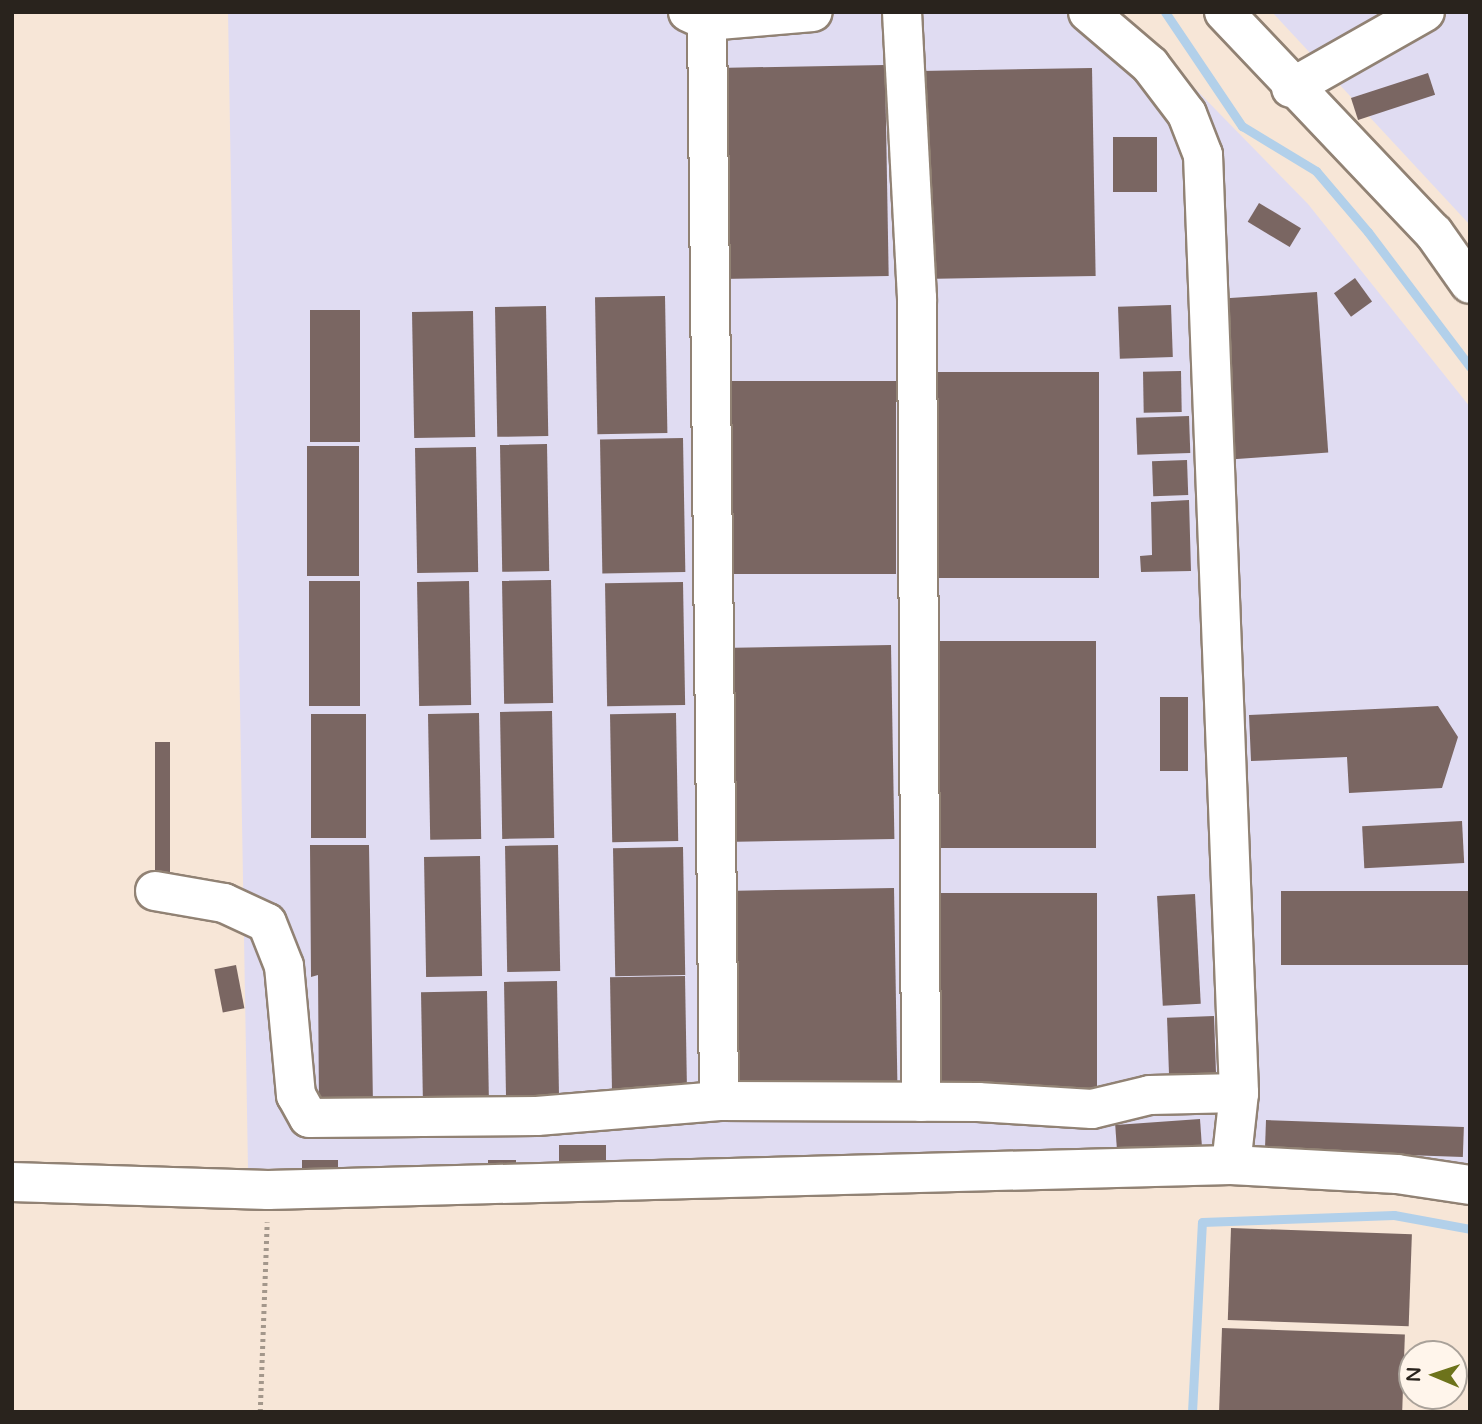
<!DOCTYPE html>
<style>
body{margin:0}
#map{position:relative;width:1482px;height:1424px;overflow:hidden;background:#f7e6d7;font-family:"Varela Round",sans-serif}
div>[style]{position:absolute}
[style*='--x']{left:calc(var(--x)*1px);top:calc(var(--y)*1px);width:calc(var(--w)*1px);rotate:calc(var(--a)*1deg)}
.industrial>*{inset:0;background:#e0dcf2}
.stream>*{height:9px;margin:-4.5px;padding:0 4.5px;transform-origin:4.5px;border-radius:4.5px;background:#b2d0ea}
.building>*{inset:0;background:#7a6662;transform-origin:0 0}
.path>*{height:4.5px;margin-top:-2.25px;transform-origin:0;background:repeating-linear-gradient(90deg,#a3978b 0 3.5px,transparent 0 7px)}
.roads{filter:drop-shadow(2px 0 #918274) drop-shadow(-2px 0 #918274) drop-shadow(0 2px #918274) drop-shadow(0 -2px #918274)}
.minor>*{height:38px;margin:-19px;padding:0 19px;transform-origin:19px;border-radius:19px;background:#fff}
span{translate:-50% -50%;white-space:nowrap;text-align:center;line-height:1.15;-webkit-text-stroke:7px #fff5eb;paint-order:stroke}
.frame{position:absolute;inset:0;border:14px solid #29231d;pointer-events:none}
.north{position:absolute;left:1398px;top:1340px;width:70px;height:70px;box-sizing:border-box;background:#fff5eb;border:2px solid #a9a199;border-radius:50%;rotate:272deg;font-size:19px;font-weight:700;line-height:28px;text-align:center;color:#29231d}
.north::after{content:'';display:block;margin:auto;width:24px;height:32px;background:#6d731b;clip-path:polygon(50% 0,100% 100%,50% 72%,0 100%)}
</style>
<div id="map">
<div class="industrial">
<i style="clip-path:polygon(228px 12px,1109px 12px,1131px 23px,1308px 204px,1470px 407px,1470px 1170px,1223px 1158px,248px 1169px)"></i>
<i style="clip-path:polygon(1272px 12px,1470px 12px,1470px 225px)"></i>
</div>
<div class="stream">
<i style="--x:1165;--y:12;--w:138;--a:56"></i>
<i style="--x:1242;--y:126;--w:87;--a:31.3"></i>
<i style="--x:1316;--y:171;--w:80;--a:49.6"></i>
<i style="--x:1368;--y:232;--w:169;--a:52.9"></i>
<i style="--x:1192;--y:1412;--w:190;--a:-87"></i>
<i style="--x:1202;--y:1222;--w:192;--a:-2.1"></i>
<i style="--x:1394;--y:1215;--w:77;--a:10.4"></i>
</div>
<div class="building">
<i style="left:885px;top:65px;width:211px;height:168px;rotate:89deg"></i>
<i style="left:1092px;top:68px;width:208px;height:172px;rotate:89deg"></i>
<i style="left:1428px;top:73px;width:23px;height:81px;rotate:72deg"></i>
<i style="left:1113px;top:137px;width:44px;height:55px"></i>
<i style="left:1259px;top:203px;width:49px;height:22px;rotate:31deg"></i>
<i style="left:1355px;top:278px;width:29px;height:26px;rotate:54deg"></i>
<i style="left:1317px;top:292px;width:161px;height:102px;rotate:86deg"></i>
<i style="left:665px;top:296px;width:137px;height:70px;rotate:89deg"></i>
<i style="left:1171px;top:305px;width:52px;height:53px;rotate:88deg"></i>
<i style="left:546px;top:306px;width:130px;height:51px;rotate:89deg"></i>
<i style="left:310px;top:310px;width:50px;height:132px"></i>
<i style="left:473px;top:311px;width:126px;height:61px;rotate:89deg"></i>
<i style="left:1181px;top:371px;width:41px;height:38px;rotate:89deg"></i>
<i style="left:1099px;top:372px;width:206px;height:175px;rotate:90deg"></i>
<i style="left:896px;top:381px;width:193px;height:176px;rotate:90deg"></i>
<i style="left:1189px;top:416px;width:37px;height:53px;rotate:88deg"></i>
<i style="left:683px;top:438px;width:134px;height:83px;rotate:89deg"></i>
<i style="left:547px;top:444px;width:127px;height:47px;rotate:89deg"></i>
<i style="left:307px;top:446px;width:52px;height:130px"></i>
<i style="left:476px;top:447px;width:125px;height:61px;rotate:89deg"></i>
<i style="left:1187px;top:460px;width:35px;height:35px;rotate:88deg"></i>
<i style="clip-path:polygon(1189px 500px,1191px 571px,1141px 572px,1140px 556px,1152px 555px,1151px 502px)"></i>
<i style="left:551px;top:580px;width:123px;height:49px;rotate:89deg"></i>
<i style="left:309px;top:581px;width:51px;height:125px"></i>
<i style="left:469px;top:581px;width:124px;height:52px;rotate:89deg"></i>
<i style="left:683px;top:582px;width:123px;height:78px;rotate:89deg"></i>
<i style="left:931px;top:641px;width:165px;height:207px"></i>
<i style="left:891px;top:645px;width:194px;height:171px;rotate:89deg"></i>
<i style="left:1160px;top:697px;width:28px;height:74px"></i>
<i style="clip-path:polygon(1438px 706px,1458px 737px,1442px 788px,1349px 793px,1347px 757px,1251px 761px,1249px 715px)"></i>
<i style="left:552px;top:711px;width:127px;height:52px;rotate:89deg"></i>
<i style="left:479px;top:713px;width:126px;height:51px;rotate:89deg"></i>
<i style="left:676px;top:713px;width:128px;height:66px;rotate:89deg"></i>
<i style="left:311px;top:714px;width:55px;height:124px"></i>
<i style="left:155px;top:742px;width:15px;height:145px"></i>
<i style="left:1462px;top:821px;width:42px;height:100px;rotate:87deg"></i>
<i style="clip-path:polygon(310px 845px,369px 845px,373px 1106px,319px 1106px,318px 975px,311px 977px)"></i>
<i style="left:558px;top:845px;width:126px;height:53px;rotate:89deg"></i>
<i style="left:683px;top:847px;width:128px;height:70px;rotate:89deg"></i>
<i style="left:480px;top:856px;width:120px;height:56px;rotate:89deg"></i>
<i style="left:894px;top:888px;width:202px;height:171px;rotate:89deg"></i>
<i style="left:1470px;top:891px;width:74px;height:189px;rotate:90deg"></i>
<i style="left:931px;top:893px;width:166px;height:205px"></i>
<i style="left:1195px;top:894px;width:110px;height:38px;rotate:87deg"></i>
<i style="left:236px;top:965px;width:44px;height:22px;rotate:79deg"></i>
<i style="left:685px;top:976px;width:123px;height:75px;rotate:89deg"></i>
<i style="left:557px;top:981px;width:130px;height:53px;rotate:89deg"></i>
<i style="left:487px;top:991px;width:115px;height:66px;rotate:89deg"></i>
<i style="left:1214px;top:1016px;width:62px;height:47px;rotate:88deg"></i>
<i style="left:1200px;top:1119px;width:39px;height:85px;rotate:86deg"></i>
<i style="left:1266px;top:1120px;width:198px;height:30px;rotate:2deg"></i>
<i style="left:559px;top:1145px;width:47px;height:38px"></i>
<i style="left:338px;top:1160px;width:28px;height:36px;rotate:90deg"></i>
<i style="left:488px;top:1160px;width:28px;height:23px"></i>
<i style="left:1231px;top:1228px;width:181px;height:92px;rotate:2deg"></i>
<i style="left:1222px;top:1328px;width:183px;height:84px;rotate:2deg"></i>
</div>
<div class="path">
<i style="--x:260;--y:1412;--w:190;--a:-87.9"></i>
</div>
<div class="roads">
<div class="minor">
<i style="--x:688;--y:12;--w:21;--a:25"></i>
<i style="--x:707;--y:21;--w:106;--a:-4.9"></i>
<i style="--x:902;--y:12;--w:286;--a:87"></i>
<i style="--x:917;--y:298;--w:804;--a:89.71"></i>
<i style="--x:1088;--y:12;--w:82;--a:40.5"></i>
<i style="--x:1150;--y:65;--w:61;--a:52.9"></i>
<i style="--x:1187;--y:114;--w:44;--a:68.7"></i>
<i style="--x:1203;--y:155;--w:939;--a:87.8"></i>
<i style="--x:1239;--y:1093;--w:72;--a:96.3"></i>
<i style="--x:1224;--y:12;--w:305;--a:46.5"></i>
<i style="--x:1434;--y:233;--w:62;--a:54.8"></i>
<i style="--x:707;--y:21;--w:1080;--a:89.36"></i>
<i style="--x:1291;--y:88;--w:154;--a:-29.6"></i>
<i style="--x:155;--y:891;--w:70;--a:9.9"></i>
<i style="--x:224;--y:903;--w:47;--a:24.9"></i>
<i style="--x:267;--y:923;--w:46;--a:68.4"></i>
<i style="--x:284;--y:966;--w:130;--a:84.7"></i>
<i style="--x:296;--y:1095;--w:26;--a:61"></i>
<i style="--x:309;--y:1118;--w:228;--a:-0.5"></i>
<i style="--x:537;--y:1116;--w:183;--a:-4.7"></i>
<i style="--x:719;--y:1101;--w:259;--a:0.2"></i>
<i style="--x:978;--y:1102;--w:114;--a:3.5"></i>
<i style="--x:1092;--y:1109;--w:60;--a:-13.6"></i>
<i style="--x:1150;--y:1095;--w:89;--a:-1.3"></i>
<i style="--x:12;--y:1182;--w:256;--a:1.8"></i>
<i style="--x:268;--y:1190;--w:963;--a:-1.49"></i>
<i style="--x:1231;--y:1165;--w:166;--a:3.1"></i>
<i style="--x:1397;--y:1174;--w:74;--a:8.6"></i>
</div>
</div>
<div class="frame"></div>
<div class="north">N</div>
</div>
